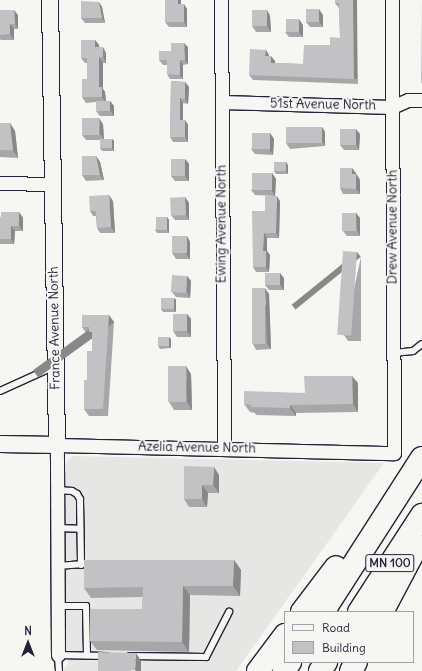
<!DOCTYPE html>
<style>
body{margin:0}
#map{position:relative;width:422px;height:671px;overflow:hidden;background:#f6f6f2;font-family:Delius,sans-serif}
div>[style]{position:absolute}
[style*='--x']{left:calc(var(--x)*1px);top:calc(var(--y)*1px);width:calc(var(--w)*1px);rotate:calc(var(--a)*1deg)}
.built>*{inset:0;background:#e6e6e4}
.roads{filter:drop-shadow(1px 0 #22223b) drop-shadow(-1px 0 #22223b) drop-shadow(0 1px #22223b) drop-shadow(0 -1px #22223b)}
.service>*{height:6px;margin:-3px;padding:0 3px;transform-origin:3px;border-radius:3px;background:#f6f6f2}
.minor>*{height:13px;margin:-6.5px;padding:0 6.5px;transform-origin:6.5px;border-radius:6.5px;background:#f6f6f2}
.tertiary>*{height:16px;margin:-8px;padding:0 8px;transform-origin:8px;border-radius:8px;background:#f6f6f2}
.motorway>*{height:22px;margin:-11px;padding:0 11px;transform-origin:11px;border-radius:11px;background:#f6f6f2}
.wall>*{inset:0;background:#a7a7a9}
.shaded-wall>*{inset:0;background:#888889;transform-origin:0 0}
.building>*{inset:0;background:#c2c2c4;transform-origin:0 0}
span{translate:-50% -50%;white-space:nowrap;text-align:center;line-height:1.15;-webkit-text-stroke:4px #f6f6f2;paint-order:stroke}
.shield-label span{padding:1px 3px;background:#f6f6f2;border:1px solid;border-radius:3px;-webkit-text-stroke-width:0}
.shield-label{font-size:12px;color:#22223b;font-weight:700}
.street-label{font-size:13px;color:#22223b}
.legend{position:absolute;left:284px;top:611px;width:130px;height:52px;box-sizing:border-box;background:#f6f6f2;border:1px solid #a1a1a9;margin:0;padding:5px 7px;list-style:none;font-size:12px;color:#22223b}
.legend li{display:flex;align-items:center;gap:8px;height:20px}
.legend b{width:20px;border:1px solid #a1a1a9}
.north{position:absolute;left:8px;top:623px;width:40px;height:40px;-webkit-text-stroke:3px #f6f6f2;paint-order:stroke;rotate:0deg;font-size:11px;font-weight:700;line-height:16px;text-align:center;color:#22223b}
.north::after{content:'';display:block;margin:auto;width:14px;height:18px;background:#22223b;clip-path:polygon(50% 0,100% 100%,50% 72%,0 100%)}
</style>
<div id="map">
<div class="built">
<i style="clip-path:polygon(72px 456px,384px 463px,236px 671px,62px 671px,68px 664px,65px 641px,63px 466px)"></i>
</div>
<div class="roads">
<div class="service">
<i style="--x:394;--y:353;--w:19;--a:-6"></i>
<i style="--x:413;--y:351;--w:11;--a:-38"></i>
<i style="--x:0;--y:391;--w:60;--a:-24.4"></i>
<i style="--x:57;--y:490;--w:15;--a:4"></i>
<i style="--x:72;--y:491;--w:6;--a:31"></i>
<i style="--x:77;--y:494;--w:6;--a:59"></i>
<i style="--x:80;--y:499;--w:66;--a:89.1"></i>
<i style="--x:57;--y:528;--w:23;--a:2"></i>
<i style="--x:57;--y:566;--w:27;--a:-4"></i>
<i style="--x:58;--y:606;--w:28;--a:0"></i>
<i style="--x:86;--y:606;--w:49;--a:88.8"></i>
<i style="--x:130;--y:656;--w:76;--a:0.8"></i>
<i style="--x:206;--y:657;--w:51;--a:-62.9"></i>
<i style="--x:59;--y:671;--w:16;--a:-94"></i>
<i style="--x:58;--y:655;--w:48;--a:1.2"></i>
</div>
<div class="minor">
<i style="--x:221;--y:0;--w:449;--a:89.6"></i>
<i style="--x:222;--y:102;--w:170;--a:1.7"></i>
<i style="--x:392;--y:107;--w:17;--a:-24"></i>
<i style="--x:408;--y:100;--w:14;--a:0"></i>
<i style="--x:0;--y:183;--w:52;--a:1.1"></i>
<i style="--x:58;--y:655;--w:210;--a:-90.3"></i>
<i style="--x:57;--y:445;--w:337;--a:1.4"></i>
<i style="--x:394;--y:453;--w:453;--a:-90.3"></i>
</div>
<div class="tertiary">
<i style="--x:0;--y:444;--w:57;--a:1"></i>
<i style="--x:57;--y:445;--w:445;--a:-90.9"></i>
</div>
<div class="motorway">
<i style="--x:302;--y:612;--w:56;--a:-52.9"></i>
<i style="--x:323;--y:612;--w:183;--a:-57.3"></i>
<i style="--x:359;--y:612;--w:116;--a:-57"></i>
<i style="--x:382;--y:612;--w:75;--a:-62.1"></i>
<i style="--x:258;--y:671;--w:45;--a:-53.1"></i>
<i style="--x:284;--y:671;--w:11;--a:-56"></i>
<i style="--x:320;--y:671;--w:11;--a:-56"></i>
<i style="--x:351;--y:671;--w:10;--a:-61"></i>
</div>
</div>
<div class="wall">
<i style="clip-path:polygon(165px 0,181px 0,181px 4px,187px 9px,187px 27px,169px 27px,165px 22px)"></i>
<i style="clip-path:polygon(357px 0,358px 84px,253px 80px,249px 75px,266px 50px,269px 56px,275px 61px,275px 63px,303px 64px,340px 38px,339px 8px,335px 3px)"></i>
<i style="clip-path:polygon(99px 2px,102px 7px,105px 23px,85px 23px,81px 18px)"></i>
<i style="clip-path:polygon(0 10px,18px 15px,18px 29px,14px 29px,14px 40px,1px 40px,0 39px)"></i>
<i style="clip-path:polygon(267px 10px,270px 16px,271px 32px,256px 32px,252px 26px)"></i>
<i style="clip-path:polygon(323px 15px,323px 27px,310px 27px,306px 22px)"></i>
<i style="clip-path:polygon(303px 25px,303px 37px,289px 37px,285px 32px)"></i>
<i style="clip-path:polygon(95px 40px,99px 45px,99px 47px,106px 53px,106px 63px,103px 63px,103px 89px,105px 92px,106px 101px,110px 101px,114px 106px,114px 116px,100px 116px,96px 111px,96px 102px,86px 103px,82px 97px,87px 79px,87px 63px,85px 63px,81px 58px)"></i>
<i style="clip-path:polygon(188px 47px,188px 64px,183px 65px,183px 79px,170px 79px,167px 74px,167px 65px,163px 65px,159px 60px,171px 51px)"></i>
<i style="clip-path:polygon(171px 81px,185px 82px,189px 87px,188px 104px,183px 103px,183px 120px,185px 120px,188px 125px,188px 142px,173px 142px,170px 137px)"></i>
<i style="clip-path:polygon(0 123px,10px 123px,15px 131px,18px 158px,0 157px)"></i>
<i style="clip-path:polygon(103px 124px,104px 139px,112px 139px,114px 141px,114px 151px,102px 151px,100px 148px,100px 140px,86px 140px,82px 135px)"></i>
<i style="clip-path:polygon(322px 127px,325px 132px,325px 146px,290px 149px,286px 143px)"></i>
<i style="clip-path:polygon(270px 133px,274px 139px,273px 155px,255px 154px,251px 149px)"></i>
<i style="clip-path:polygon(360px 134px,359px 150px,344px 150px,340px 145px)"></i>
<i style="clip-path:polygon(96px 156px,100px 162px,104px 180px,86px 181px,82px 175px)"></i>
<i style="clip-path:polygon(185px 159px,189px 164px,189px 181px,175px 181px,171px 176px)"></i>
<i style="clip-path:polygon(288px 165px,288px 174px,276px 174px,274px 171px)"></i>
<i style="clip-path:polygon(272px 173px,276px 179px,275px 196px,255px 195px,251px 190px)"></i>
<i style="clip-path:polygon(356px 173px,360px 180px,360px 194px,343px 194px,340px 188px)"></i>
<i style="clip-path:polygon(185px 197px,189px 203px,189px 220px,175px 220px,171px 215px)"></i>
<i style="clip-path:polygon(113px 201px,115px 233px,100px 233px,97px 228px,96px 216px,93px 216px,90px 211px)"></i>
<i style="clip-path:polygon(280px 201px,279px 238px,267px 238px,267px 251px,270px 255px,269px 272px,256px 272px,253px 267px,265px 211px)"></i>
<i style="clip-path:polygon(19px 212px,23px 218px,23px 231px,15px 231px,14px 244px,0 244px,0 217px)"></i>
<i style="clip-path:polygon(356px 213px,360px 218px,360px 236px,347px 236px,343px 231px)"></i>
<i style="clip-path:polygon(167px 217px,169px 220px,169px 233px,157px 233px,155px 230px)"></i>
<i style="clip-path:polygon(187px 236px,190px 242px,190px 259px,176px 259px,172px 253px)"></i>
<i style="clip-path:polygon(361px 257px,361px 341px,348px 341px,344px 335px)"></i>
<i style="clip-path:polygon(187px 276px,191px 281px,190px 298px,176px 297px,172px 292px)"></i>
<i style="clip-path:polygon(284px 278px,284px 290px,269px 290px,265px 285px)"></i>
<i style="clip-path:polygon(269px 294px,271px 349px,256px 350px,253px 344px)"></i>
<i style="clip-path:polygon(174px 298px,176px 300px,176px 312px,163px 312px,161px 309px)"></i>
<i style="clip-path:polygon(187px 314px,191px 319px,191px 337px,177px 337px,173px 331px)"></i>
<i style="clip-path:polygon(114px 322px,108px 416px,89px 416px,84px 409px,87px 380px,92px 351px,92px 336px,91px 334px,87px 334px,82px 327px)"></i>
<i style="clip-path:polygon(171px 339px,171px 348px,160px 349px,158px 346px)"></i>
<i style="clip-path:polygon(191px 374px,192px 410px,174px 410px,169px 402px)"></i>
<i style="clip-path:polygon(358px 383px,358px 412px,296px 413px,296px 416px,256px 415px,255px 413px,250px 412px,244px 404px)"></i>
<i style="clip-path:polygon(184px 466px,219px 475px,219px 493px,208px 493px,207px 507px,189px 507px,184px 499px)"></i>
<i style="clip-path:polygon(234px 560px,241px 570px,240px 596px,190px 595px,189px 652px,97px 650px,90px 641px,142px 609px,143px 597px,91px 598px,84px 588px)"></i>
</div>
<div class="shaded-wall">
<i style="clip-path:polygon(178px 0,181px 0,181px 9px,178px 4px)"></i>
<i style="left:353px;top:0;width:4px;height:79px"></i>
<i style="clip-path:polygon(99px 2px,102px 7px,105px 23px,102px 18px)"></i>
<i style="clip-path:polygon(184px 4px,187px 9px,187px 27px,184px 22px)"></i>
<i style="clip-path:polygon(319px 9px,323px 15px,323px 27px,319px 21px)"></i>
<i style="clip-path:polygon(14px 10px,18px 15px,18px 29px,15px 24px)"></i>
<i style="clip-path:polygon(267px 10px,270px 16px,271px 32px,267px 26px)"></i>
<i style="clip-path:polygon(299px 19px,303px 25px,303px 37px,299px 32px)"></i>
<i style="clip-path:polygon(10px 24px,14px 29px,14px 40px,10px 34px)"></i>
<i style="clip-path:polygon(95px 40px,99px 45px,99px 53px,95px 47px)"></i>
<i style="clip-path:polygon(184px 43px,188px 47px,188px 64px,185px 60px)"></i>
<i style="clip-path:polygon(103px 47px,106px 53px,106px 63px,103px 57px)"></i>
<i style="clip-path:polygon(266px 50px,269px 55px,269px 61px,265px 56px)"></i>
<i style="clip-path:polygon(271px 56px,275px 61px,275px 68px,271px 63px)"></i>
<i style="clip-path:polygon(99px 57px,103px 63px,103px 89px,105px 92px,106px 102px,102px 97px,99px 87px)"></i>
<i style="clip-path:polygon(180px 60px,183px 65px,183px 79px,180px 75px)"></i>
<i style="clip-path:polygon(185px 82px,189px 87px,188px 104px,185px 99px)"></i>
<i style="clip-path:polygon(180px 98px,183px 103px,183px 125px,180px 120px)"></i>
<i style="clip-path:polygon(110px 101px,114px 106px,114px 116px,110px 110px)"></i>
<i style="clip-path:polygon(99px 118px,103px 124px,104px 140px,100px 134px)"></i>
<i style="clip-path:polygon(185px 120px,188px 125px,188px 142px,185px 137px)"></i>
<i style="clip-path:polygon(10px 123px,15px 131px,18px 158px,13px 150px)"></i>
<i style="clip-path:polygon(322px 127px,325px 132px,325px 146px,322px 141px)"></i>
<i style="clip-path:polygon(356px 129px,360px 134px,359px 150px,356px 145px)"></i>
<i style="clip-path:polygon(270px 133px,274px 139px,273px 155px,269px 149px)"></i>
<i style="clip-path:polygon(112px 139px,114px 141px,114px 151px,112px 148px)"></i>
<i style="clip-path:polygon(96px 156px,100px 162px,104px 180px,100px 175px)"></i>
<i style="clip-path:polygon(185px 159px,189px 164px,189px 181px,185px 176px)"></i>
<i style="clip-path:polygon(286px 162px,288px 165px,288px 174px,286px 171px)"></i>
<i style="clip-path:polygon(352px 168px,356px 173px,356px 179px,352px 174px)"></i>
<i style="clip-path:polygon(272px 173px,276px 179px,275px 196px,271px 190px)"></i>
<i style="clip-path:polygon(356px 174px,360px 180px,360px 194px,356px 189px)"></i>
<i style="clip-path:polygon(109px 195px,113px 201px,115px 233px,111px 227px)"></i>
<i style="clip-path:polygon(277px 196px,280px 201px,279px 238px,276px 233px)"></i>
<i style="clip-path:polygon(185px 197px,189px 203px,189px 220px,186px 215px)"></i>
<i style="clip-path:polygon(19px 212px,23px 218px,23px 231px,19px 226px)"></i>
<i style="clip-path:polygon(356px 213px,360px 218px,360px 236px,357px 230px)"></i>
<i style="clip-path:polygon(167px 217px,169px 220px,169px 233px,167px 230px)"></i>
<i style="clip-path:polygon(11px 226px,15px 231px,14px 244px,11px 239px)"></i>
<i style="clip-path:polygon(264px 233px,267px 238px,267px 251px,270px 255px,269px 272px,266px 267px,263px 251px)"></i>
<i style="clip-path:polygon(187px 236px,190px 242px,190px 259px,186px 254px)"></i>
<i style="left:357px;top:252px;width:6px;height:84px;rotate:51deg"></i>
<i style="clip-path:polygon(280px 273px,284px 278px,284px 290px,280px 285px)"></i>
<i style="clip-path:polygon(187px 276px,191px 281px,190px 298px,187px 292px)"></i>
<i style="clip-path:polygon(265px 288px,269px 294px,271px 349px,267px 344px)"></i>
<i style="clip-path:polygon(174px 298px,176px 300px,176px 312px,174px 309px)"></i>
<i style="clip-path:polygon(187px 314px,191px 319px,191px 337px,187px 331px)"></i>
<i style="left:109px;top:315px;width:9px;height:94px;rotate:54deg"></i>
<i style="clip-path:polygon(169px 337px,171px 339px,171px 348px,169px 346px)"></i>
<i style="clip-path:polygon(186px 366px,191px 374px,192px 410px,187px 402px)"></i>
<i style="clip-path:polygon(352px 376px,358px 383px,358px 412px,353px 404px)"></i>
<i style="clip-path:polygon(290px 405px,296px 413px,296px 416px,290px 408px)"></i>
<i style="clip-path:polygon(214px 467px,219px 475px,219px 493px,213px 485px)"></i>
<i style="clip-path:polygon(202px 485px,208px 493px,207px 507px,202px 499px)"></i>
<i style="clip-path:polygon(234px 560px,241px 570px,240px 596px,233px 586px)"></i>
<i style="clip-path:polygon(183px 586px,190px 595px,189px 652px,182px 642px)"></i>
<i style="clip-path:polygon(136px 653px,141px 661px,141px 671px,136px 671px,135px 670px)"></i>
</div>
<div class="building">
<i style="clip-path:polygon(165px 0,178px 0,178px 4px,184px 4px,184px 22px,165px 22px)"></i>
<i style="clip-path:polygon(335px 0,353px 0,354px 79px,249px 75px,250px 49px,266px 50px,265px 56px,271px 56px,271px 63px,303px 64px,304px 45px,330px 45px,330px 37px,340px 38px,339px 3px,335px 3px)"></i>
<i style="clip-path:polygon(422px 0,422px 83px,421px 83px)"></i>
<i style="clip-path:polygon(81px 1px,99px 2px,102px 18px,81px 18px)"></i>
<i style="left:306px;top:9px;width:13px;height:13px"></i>
<i style="clip-path:polygon(0 10px,14px 10px,15px 24px,10px 24px,10px 34px,0 35px)"></i>
<i style="left:267px;top:10px;width:16px;height:15px;rotate:90deg"></i>
<i style="left:286px;top:19px;width:13px;height:13px"></i>
<i style="clip-path:polygon(81px 40px,95px 40px,95px 47px,103px 47px,103px 57px,99px 57px,99px 87px,102px 87px,102px 97px,82px 97px,82px 79px,87px 79px,87px 58px,81px 58px)"></i>
<i style="clip-path:polygon(171px 43px,184px 43px,185px 60px,180px 60px,180px 75px,167px 74px,167px 60px,159px 60px,159px 51px,171px 51px)"></i>
<i style="clip-path:polygon(171px 81px,185px 82px,185px 99px,180px 98px,180px 120px,185px 120px,185px 137px,170px 137px)"></i>
<i style="left:96px;top:101px;width:14px;height:10px"></i>
<i style="left:82px;top:118px;width:17px;height:17px"></i>
<i style="clip-path:polygon(0 123px,10px 123px,13px 150px,0 150px)"></i>
<i style="left:286px;top:127px;width:36px;height:16px"></i>
<i style="left:340px;top:129px;width:16px;height:16px"></i>
<i style="left:252px;top:133px;width:18px;height:16px"></i>
<i style="left:100px;top:139px;width:12px;height:9px"></i>
<i style="clip-path:polygon(82px 156px,96px 156px,100px 175px,82px 175px)"></i>
<i style="left:171px;top:159px;width:14px;height:17px"></i>
<i style="left:274px;top:162px;width:12px;height:9px"></i>
<i style="clip-path:polygon(340px 168px,352px 168px,352px 174px,356px 174px,356px 189px,340px 188px)"></i>
<i style="left:252px;top:173px;width:20px;height:17px"></i>
<i style="clip-path:polygon(109px 195px,111px 227px,97px 228px,96px 211px,90px 211px,89px 196px)"></i>
<i style="clip-path:polygon(265px 196px,277px 196px,276px 233px,264px 233px,263px 251px,266px 251px,266px 267px,253px 267px,252px 211px,265px 211px)"></i>
<i style="left:185px;top:197px;width:18px;height:15px;rotate:87deg"></i>
<i style="clip-path:polygon(1px 212px,19px 212px,19px 226px,11px 226px,11px 239px,0 239px,0 217px,1px 217px)"></i>
<i style="left:342px;top:213px;width:14px;height:18px"></i>
<i style="left:156px;top:217px;width:11px;height:13px"></i>
<i style="left:172px;top:236px;width:15px;height:17px"></i>
<i style="left:343px;top:251px;width:14px;height:84px;rotate:4deg"></i>
<i style="left:265px;top:273px;width:15px;height:12px"></i>
<i style="left:172px;top:275px;width:15px;height:17px;rotate:4deg"></i>
<i style="left:252px;top:288px;width:13px;height:56px"></i>
<i style="left:161px;top:298px;width:13px;height:11px"></i>
<i style="left:173px;top:314px;width:14px;height:17px"></i>
<i style="clip-path:polygon(82px 315px,109px 315px,103px 409px,84px 409px,84px 380px,87px 380px,87px 351px,92px 351px,92px 332px,89px 332px,89px 327px,82px 327px)"></i>
<i style="left:158px;top:337px;width:11px;height:9px"></i>
<i style="left:168px;top:366px;width:18px;height:36px"></i>
<i style="clip-path:polygon(304px 376px,352px 376px,353px 404px,290px 405px,290px 408px,251px 407px,251px 405px,244px 404px,244px 391px,305px 393px)"></i>
<i style="clip-path:polygon(184px 466px,214px 467px,213px 485px,202px 485px,202px 499px,184px 499px)"></i>
<i style="clip-path:polygon(84px 560px,234px 560px,233px 586px,183px 586px,182px 642px,90px 641px,90px 609px,142px 609px,143px 587px,84px 588px)"></i>
<i style="clip-path:polygon(98px 652px,136px 653px,135px 670px,131px 670px,131px 671px,98px 671px)"></i>
</div>
<div class="shield-label">
<span style="left:390px;top:563px">MN 100</span>
</div>
<div class="street-label">
<span style="left:323px;top:105px;rotate:1deg">51st Avenue North</span>
<span style="left:222px;top:224px;rotate:-90deg">Ewing Avenue North</span>
<span style="left:393px;top:227px;rotate:-90deg">Drew Avenue North</span>
<span style="left:55px;top:328px;rotate:-91deg">France Avenue North</span>
<span style="left:197px;top:448px;rotate:1deg">Azelia Avenue North</span>
</div>
<ul class="legend">
<li><b style="height:5px;background:#f6f6f2"></b>Road</li>
<li><b style="height:11px;background:#c2c2c4"></b>Building</li>
</ul>
<div class="north">N</div>
</div>
